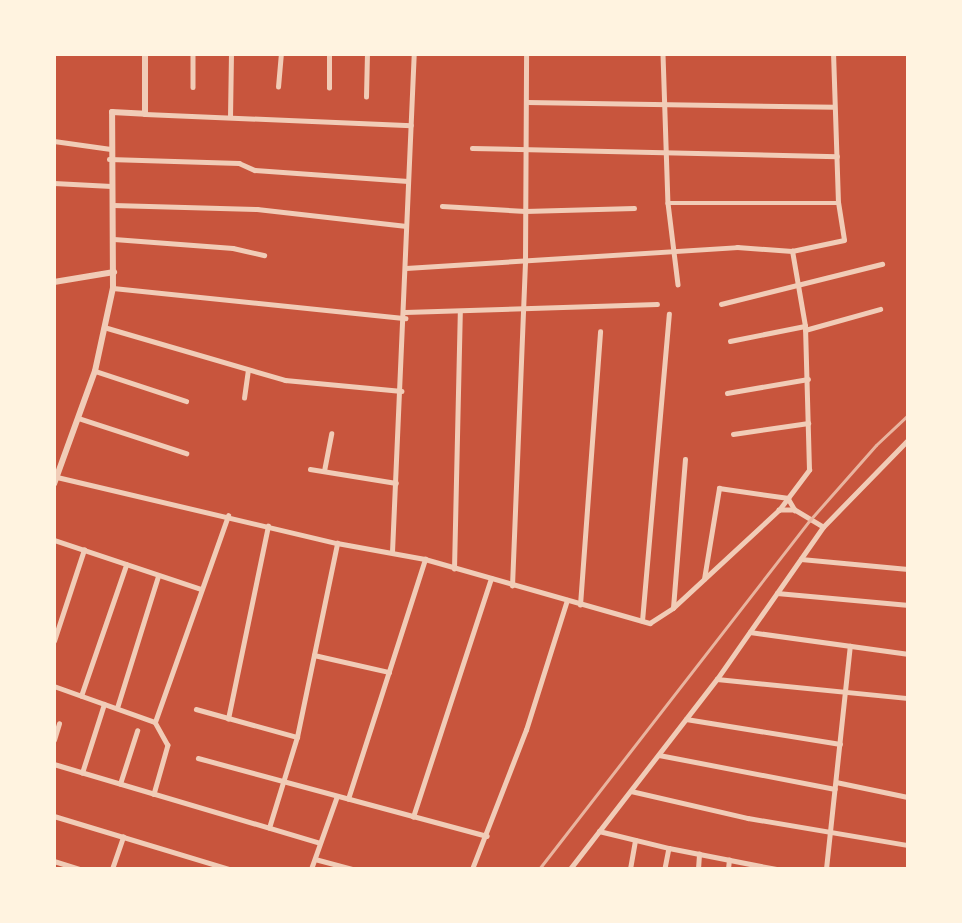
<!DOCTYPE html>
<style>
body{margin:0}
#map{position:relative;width:962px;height:923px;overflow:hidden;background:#c8553d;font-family:Rubik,sans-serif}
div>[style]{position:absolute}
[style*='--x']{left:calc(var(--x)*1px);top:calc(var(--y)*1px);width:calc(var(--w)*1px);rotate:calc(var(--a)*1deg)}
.minor>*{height:4.5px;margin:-2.25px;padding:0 2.25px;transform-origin:2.25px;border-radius:2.25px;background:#f1ccb7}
.tertiary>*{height:6px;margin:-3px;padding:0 3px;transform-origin:3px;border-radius:3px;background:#f1ccb7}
.rail>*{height:3px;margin:-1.5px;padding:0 1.5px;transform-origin:1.5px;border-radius:1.5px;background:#e9b49f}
span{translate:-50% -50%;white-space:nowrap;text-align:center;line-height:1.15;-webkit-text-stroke:5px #fff3e0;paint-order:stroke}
.frame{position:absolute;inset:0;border:56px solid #fff3e0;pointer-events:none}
</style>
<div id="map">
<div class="minor">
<i style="--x:193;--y:54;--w:33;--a:90"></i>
<i style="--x:663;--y:54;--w:149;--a:88.1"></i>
<i style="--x:668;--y:203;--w:82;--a:83"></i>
<i style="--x:278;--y:87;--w:33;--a:-85"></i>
<i style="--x:329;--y:88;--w:34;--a:-90"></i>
<i style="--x:366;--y:97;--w:43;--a:-88.7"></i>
<i style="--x:527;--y:102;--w:307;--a:0.9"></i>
<i style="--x:145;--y:114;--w:266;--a:2.4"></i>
<i style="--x:230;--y:117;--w:63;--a:-89.1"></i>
<i style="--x:54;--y:141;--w:57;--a:8.1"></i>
<i style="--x:472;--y:148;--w:365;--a:1.3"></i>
<i style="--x:109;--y:159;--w:130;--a:1.8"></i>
<i style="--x:239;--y:163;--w:17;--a:24"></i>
<i style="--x:255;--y:170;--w:153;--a:4.1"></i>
<i style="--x:54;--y:183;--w:57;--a:3"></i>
<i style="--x:668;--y:203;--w:170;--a:0"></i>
<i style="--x:113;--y:205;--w:144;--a:1.6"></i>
<i style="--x:257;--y:209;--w:150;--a:6.5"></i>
<i style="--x:442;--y:206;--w:83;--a:3.4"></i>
<i style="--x:525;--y:211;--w:109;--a:-1.6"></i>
<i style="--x:114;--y:239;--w:119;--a:4.3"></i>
<i style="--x:233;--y:248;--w:32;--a:13"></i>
<i style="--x:406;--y:268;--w:332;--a:-3.6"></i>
<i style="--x:737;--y:247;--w:55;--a:4.2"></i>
<i style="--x:792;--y:251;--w:53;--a:-11.9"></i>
<i style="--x:844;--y:240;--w:37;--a:-99"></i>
<i style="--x:838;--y:203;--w:149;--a:-91.9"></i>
<i style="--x:113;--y:288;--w:294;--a:5.9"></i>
<i style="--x:721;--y:304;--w:166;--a:-14"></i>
<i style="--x:405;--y:312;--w:252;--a:-1.8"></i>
<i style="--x:104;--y:327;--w:189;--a:16.3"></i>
<i style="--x:285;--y:380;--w:117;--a:5.4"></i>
<i style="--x:805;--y:330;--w:78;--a:-15.6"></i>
<i style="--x:730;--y:341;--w:76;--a:-11.3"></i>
<i style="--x:95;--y:371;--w:96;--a:18.2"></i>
<i style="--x:727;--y:393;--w:82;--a:-9.8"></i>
<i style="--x:244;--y:398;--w:27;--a:-82"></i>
<i style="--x:78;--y:418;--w:114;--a:18"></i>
<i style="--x:733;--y:434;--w:76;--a:-8.3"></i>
<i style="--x:310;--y:469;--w:87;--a:9.2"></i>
<i style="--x:324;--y:471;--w:38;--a:-79"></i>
<i style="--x:57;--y:477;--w:288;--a:13.3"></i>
<i style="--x:337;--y:543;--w:89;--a:10.3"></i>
<i style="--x:425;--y:559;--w:234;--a:15.9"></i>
<i style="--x:650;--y:623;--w:27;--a:-33"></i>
<i style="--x:673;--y:608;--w:144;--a:-42.8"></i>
<i style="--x:779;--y:510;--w:50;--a:-53.1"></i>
<i style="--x:809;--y:470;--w:144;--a:-91.6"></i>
<i style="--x:805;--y:326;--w:76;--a:-99.8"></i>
<i style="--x:823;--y:527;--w:122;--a:-45.7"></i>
<i style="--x:54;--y:540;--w:155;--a:18.4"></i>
<i style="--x:392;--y:552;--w:498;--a:-87.5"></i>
<i style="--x:801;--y:559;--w:107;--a:5.3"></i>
<i style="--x:454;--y:569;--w:256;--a:-88.7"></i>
<i style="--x:704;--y:579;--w:92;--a:-80.6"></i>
<i style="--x:719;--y:488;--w:70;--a:8.2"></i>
<i style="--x:788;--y:498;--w:14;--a:60"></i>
<i style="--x:795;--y:510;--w:16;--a:180"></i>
<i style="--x:512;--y:586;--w:324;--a:-87.7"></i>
<i style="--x:525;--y:262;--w:208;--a:-89.7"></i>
<i style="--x:777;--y:593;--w:132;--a:5.2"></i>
<i style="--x:580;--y:605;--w:274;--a:-85.8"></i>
<i style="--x:673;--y:608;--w:149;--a:-85.4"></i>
<i style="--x:642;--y:621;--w:308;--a:-85"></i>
<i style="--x:750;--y:632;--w:160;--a:7.9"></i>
<i style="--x:54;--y:641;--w:96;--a:-71.8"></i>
<i style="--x:314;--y:655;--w:77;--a:12.8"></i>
<i style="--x:717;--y:679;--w:192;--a:5.7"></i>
<i style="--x:54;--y:686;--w:107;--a:19.6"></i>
<i style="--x:155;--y:722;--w:26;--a:61"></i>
<i style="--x:168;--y:745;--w:51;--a:105.9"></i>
<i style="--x:81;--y:696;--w:139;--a:-71"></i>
<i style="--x:117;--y:708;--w:138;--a:-72.7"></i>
<i style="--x:196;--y:709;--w:105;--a:15.5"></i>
<i style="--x:228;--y:719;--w:197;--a:-78.3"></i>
<i style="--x:686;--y:719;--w:156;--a:9.2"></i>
<i style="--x:155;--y:722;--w:219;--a:-70.5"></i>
<i style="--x:54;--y:740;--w:17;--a:-73"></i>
<i style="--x:659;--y:755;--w:179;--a:10.9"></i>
<i style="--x:198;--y:758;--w:299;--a:15.1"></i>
<i style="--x:54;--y:764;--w:277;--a:16.5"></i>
<i style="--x:82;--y:773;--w:72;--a:-72.3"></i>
<i style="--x:836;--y:782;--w:74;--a:11.8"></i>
<i style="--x:120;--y:784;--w:56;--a:-72.2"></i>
<i style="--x:631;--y:791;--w:120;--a:13"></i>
<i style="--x:748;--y:818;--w:162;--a:9.6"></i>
<i style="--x:348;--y:799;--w:252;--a:-72.2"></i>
<i style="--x:54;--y:816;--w:183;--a:16.8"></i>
<i style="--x:413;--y:817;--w:251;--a:-71.9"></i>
<i style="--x:269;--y:828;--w:95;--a:-72.9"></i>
<i style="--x:297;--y:737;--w:198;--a:-78.3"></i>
<i style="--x:599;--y:831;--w:72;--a:13.7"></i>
<i style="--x:669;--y:848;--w:21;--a:101"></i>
<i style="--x:669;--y:848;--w:109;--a:11.1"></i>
<i style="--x:315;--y:859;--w:38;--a:15"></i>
<i style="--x:54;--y:861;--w:27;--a:17"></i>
<i style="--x:112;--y:869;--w:34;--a:-71"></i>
<i style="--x:311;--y:869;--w:77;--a:-70.4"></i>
<i style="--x:472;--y:869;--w:149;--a:-68.8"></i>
<i style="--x:526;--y:730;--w:136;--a:-72.5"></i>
<i style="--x:570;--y:869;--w:240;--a:-52.3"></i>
<i style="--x:717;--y:679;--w:185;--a:-55.1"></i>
<i style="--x:823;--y:527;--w:33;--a:-149"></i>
<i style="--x:630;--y:869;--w:29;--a:-80"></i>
<i style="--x:698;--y:869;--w:15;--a:-86"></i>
<i style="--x:728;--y:869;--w:9;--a:-84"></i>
<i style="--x:826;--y:869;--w:224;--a:-83.9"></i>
</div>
<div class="tertiary">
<i style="--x:54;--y:282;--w:61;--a:-9.5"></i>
<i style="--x:54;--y:484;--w:120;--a:-70.1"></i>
<i style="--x:95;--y:371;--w:85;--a:-77.8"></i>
<i style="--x:113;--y:288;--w:176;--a:-90.3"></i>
<i style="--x:112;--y:112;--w:33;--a:3"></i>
<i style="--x:145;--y:114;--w:60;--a:-90"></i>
</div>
<div class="rail">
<i style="--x:539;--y:869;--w:440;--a:-52.2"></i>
<i style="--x:809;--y:521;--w:101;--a:-48.6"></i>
<i style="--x:876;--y:445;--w:44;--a:-43.2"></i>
</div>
<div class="frame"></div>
</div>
